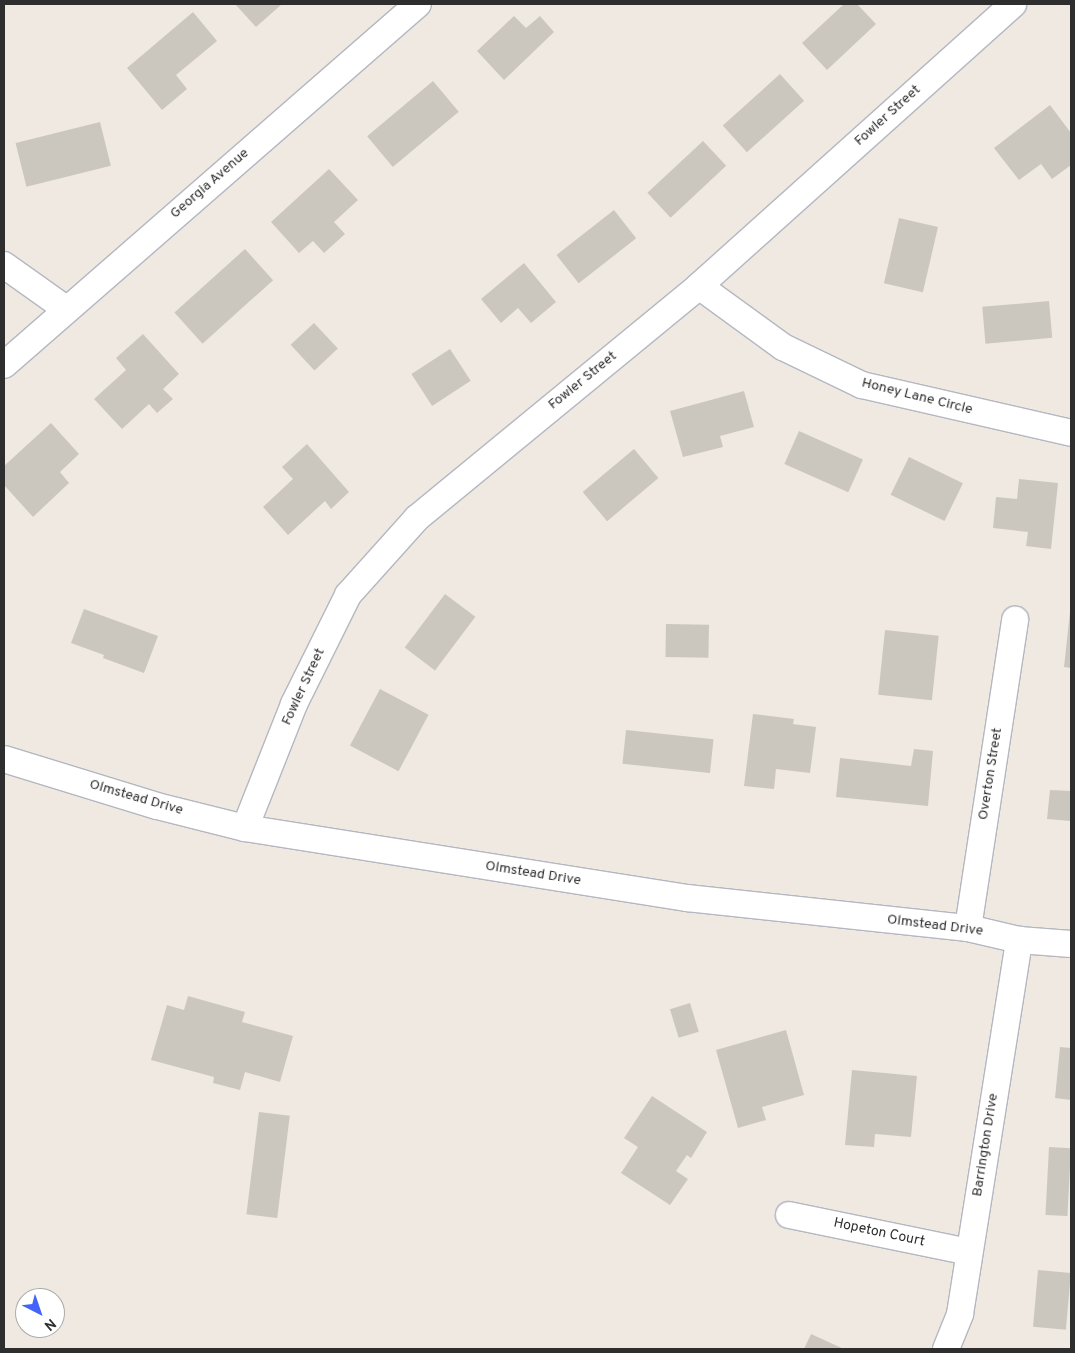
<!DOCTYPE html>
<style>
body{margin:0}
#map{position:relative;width:1075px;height:1353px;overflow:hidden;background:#efe9e1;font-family:Overpass,sans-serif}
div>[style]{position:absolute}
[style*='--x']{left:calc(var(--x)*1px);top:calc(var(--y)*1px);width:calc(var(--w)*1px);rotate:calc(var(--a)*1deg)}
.building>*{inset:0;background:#cbc7bf;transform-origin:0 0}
.roads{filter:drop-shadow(1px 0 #b4b7c1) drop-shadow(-1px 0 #b4b7c1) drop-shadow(0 1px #b4b7c1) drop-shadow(0 -1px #b4b7c1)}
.minor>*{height:26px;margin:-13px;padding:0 13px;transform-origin:13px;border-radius:13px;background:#fff}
span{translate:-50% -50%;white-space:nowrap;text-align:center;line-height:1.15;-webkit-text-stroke:4.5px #fff;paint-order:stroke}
.street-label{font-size:14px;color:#2e2e2e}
.frame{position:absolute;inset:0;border:5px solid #2e2e2e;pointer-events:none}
.north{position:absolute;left:15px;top:1288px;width:50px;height:50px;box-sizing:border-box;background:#fff;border:1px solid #ababab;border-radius:50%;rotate:139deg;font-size:14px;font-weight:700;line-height:20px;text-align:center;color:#2e2e2e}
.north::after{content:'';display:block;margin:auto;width:18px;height:22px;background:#4264fb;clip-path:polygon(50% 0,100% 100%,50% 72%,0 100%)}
</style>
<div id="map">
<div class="building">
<i style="clip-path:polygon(235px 4px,282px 4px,256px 27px)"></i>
<i style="clip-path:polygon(844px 4px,857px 4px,876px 24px,827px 70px,802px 43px)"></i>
<i style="clip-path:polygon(193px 12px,217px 41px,176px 75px,187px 89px,162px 110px,127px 68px)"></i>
<i style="clip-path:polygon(514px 16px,526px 28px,540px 16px,554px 32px,504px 80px,477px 51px)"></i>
<i style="left:780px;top:74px;width:36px;height:77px;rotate:48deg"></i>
<i style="left:433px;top:81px;width:40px;height:86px;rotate:50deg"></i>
<i style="clip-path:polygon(1050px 105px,1071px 133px,1071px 165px,1052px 179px,1041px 164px,1019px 180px,994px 148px)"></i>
<i style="left:100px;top:122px;width:45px;height:87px;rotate:76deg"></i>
<i style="left:703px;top:141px;width:34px;height:76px;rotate:47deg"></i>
<i style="clip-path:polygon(329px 169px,358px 200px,334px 222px,345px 234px,324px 253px,313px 241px,299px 253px,271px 222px)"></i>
<i style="left:614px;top:210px;width:36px;height:73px;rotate:52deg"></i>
<i style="left:899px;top:218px;width:40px;height:67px;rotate:13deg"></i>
<i style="left:245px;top:249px;width:42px;height:95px;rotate:48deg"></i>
<i style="clip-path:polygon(524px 263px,556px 302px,531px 323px,518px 308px,501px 323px,481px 299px)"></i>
<i style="left:1049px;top:301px;width:37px;height:67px;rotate:85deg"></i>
<i style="left:314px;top:323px;width:35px;height:32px;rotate:47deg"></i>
<i style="clip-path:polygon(143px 334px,179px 374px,163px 389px,173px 399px,157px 413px,149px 404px,122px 429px,94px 399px,126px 370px,116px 358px)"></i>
<i style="left:450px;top:349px;width:38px;height:46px;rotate:57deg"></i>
<i style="clip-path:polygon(744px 391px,754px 427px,720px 436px,723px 447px,683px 457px,670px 411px)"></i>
<i style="clip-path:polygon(51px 423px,79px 454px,60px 472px,69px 483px,33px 517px,4px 485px,4px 466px)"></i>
<i style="left:799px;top:431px;width:70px;height:36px;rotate:24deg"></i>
<i style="clip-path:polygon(307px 444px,349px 492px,331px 509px,325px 501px,288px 535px,263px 507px,293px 479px,282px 467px)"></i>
<i style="left:634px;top:449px;width:38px;height:67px;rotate:50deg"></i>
<i style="left:909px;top:457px;width:60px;height:42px;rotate:26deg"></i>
<i style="clip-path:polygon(1019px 479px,1058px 483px,1051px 549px,1026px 546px,1028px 532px,993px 528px,996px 497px,1017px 499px)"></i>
<i style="left:445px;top:594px;width:38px;height:67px;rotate:37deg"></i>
<i style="clip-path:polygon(84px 609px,158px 636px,144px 673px,103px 658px,104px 655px,71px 643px)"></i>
<i style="clip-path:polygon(1070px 612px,1071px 612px,1071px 668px,1064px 667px)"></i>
<i style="left:666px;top:624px;width:43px;height:33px;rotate:1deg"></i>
<i style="left:885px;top:630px;width:54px;height:65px;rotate:6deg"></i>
<i style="left:380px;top:689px;width:55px;height:64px;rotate:28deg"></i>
<i style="clip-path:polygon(753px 714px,794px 719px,793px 724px,816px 727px,810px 773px,776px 769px,774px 789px,744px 786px)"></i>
<i style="left:626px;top:730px;width:88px;height:34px;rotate:6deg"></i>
<i style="clip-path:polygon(914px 749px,933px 751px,928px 806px,836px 797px,840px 758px,911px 766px)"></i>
<i style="clip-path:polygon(1050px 790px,1071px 791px,1071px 821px,1047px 819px)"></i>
<i style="clip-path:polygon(188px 996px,245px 1012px,242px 1022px,293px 1036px,280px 1082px,245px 1072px,240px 1090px,213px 1083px,214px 1077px,151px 1060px,167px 1005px,184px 1010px)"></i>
<i style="left:690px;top:1003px;width:30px;height:21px;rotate:73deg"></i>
<i style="clip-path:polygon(786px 1030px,804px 1095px,762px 1107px,766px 1120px,738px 1128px,716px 1050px)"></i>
<i style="clip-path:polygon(1060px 1047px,1071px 1048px,1071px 1100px,1055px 1098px)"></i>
<i style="clip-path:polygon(852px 1070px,917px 1076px,911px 1137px,875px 1134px,874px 1147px,845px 1145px)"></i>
<i style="clip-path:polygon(652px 1096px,707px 1132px,691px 1158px,687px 1155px,676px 1171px,688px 1179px,670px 1205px,621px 1173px,638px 1147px,624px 1138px)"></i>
<i style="left:259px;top:1112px;width:31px;height:103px;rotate:7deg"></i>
<i style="left:1049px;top:1147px;width:22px;height:68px;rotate:3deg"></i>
<i style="left:1038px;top:1270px;width:33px;height:57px;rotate:5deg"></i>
<i style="clip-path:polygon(811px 1334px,844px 1349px,804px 1349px)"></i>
</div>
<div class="roads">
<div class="minor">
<i style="--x:4;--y:265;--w:76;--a:35.4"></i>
<i style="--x:699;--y:286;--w:104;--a:36"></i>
<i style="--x:783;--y:347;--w:88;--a:25.7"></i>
<i style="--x:862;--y:385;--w:214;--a:12.9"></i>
<i style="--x:4;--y:365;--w:549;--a:-41.09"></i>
<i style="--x:4;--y:759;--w:160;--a:17.1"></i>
<i style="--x:157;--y:806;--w:91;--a:14"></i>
<i style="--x:245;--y:828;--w:448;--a:9"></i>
<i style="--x:687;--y:898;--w:283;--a:6.1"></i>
<i style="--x:968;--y:928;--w:52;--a:13.2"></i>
<i style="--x:1019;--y:940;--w:52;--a:4.4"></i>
<i style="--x:245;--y:828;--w:133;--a:-68.4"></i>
<i style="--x:294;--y:704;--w:122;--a:-63.6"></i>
<i style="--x:348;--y:595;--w:103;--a:-48.1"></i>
<i style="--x:417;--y:518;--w:365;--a:-39.4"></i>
<i style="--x:699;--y:286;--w:422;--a:-41.9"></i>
<i style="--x:968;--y:928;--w:312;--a:-81.3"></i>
<i style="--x:789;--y:1215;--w:184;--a:11.6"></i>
<i style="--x:946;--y:1349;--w:38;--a:-68"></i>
<i style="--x:960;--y:1314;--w:379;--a:-81"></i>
</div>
</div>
<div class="street-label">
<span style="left:888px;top:116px;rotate:-42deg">Fowler Street</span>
<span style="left:210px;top:184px;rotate:-41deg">Georgia Avenue</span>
<span style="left:583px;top:381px;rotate:-39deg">Fowler Street</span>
<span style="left:917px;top:397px;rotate:14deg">Honey Lane Circle</span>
<span style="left:304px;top:687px;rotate:-65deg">Fowler Street</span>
<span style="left:991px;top:774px;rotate:-81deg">Overton Street</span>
<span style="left:136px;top:798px;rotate:16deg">Olmstead Drive</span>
<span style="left:533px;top:874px;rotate:9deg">Olmstead Drive</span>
<span style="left:935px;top:926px;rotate:7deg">Olmstead Drive</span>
<span style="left:986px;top:1145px;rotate:-81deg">Barrington Drive</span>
<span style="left:879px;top:1233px;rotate:12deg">Hopeton Court</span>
</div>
<div class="frame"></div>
<div class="north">N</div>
</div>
